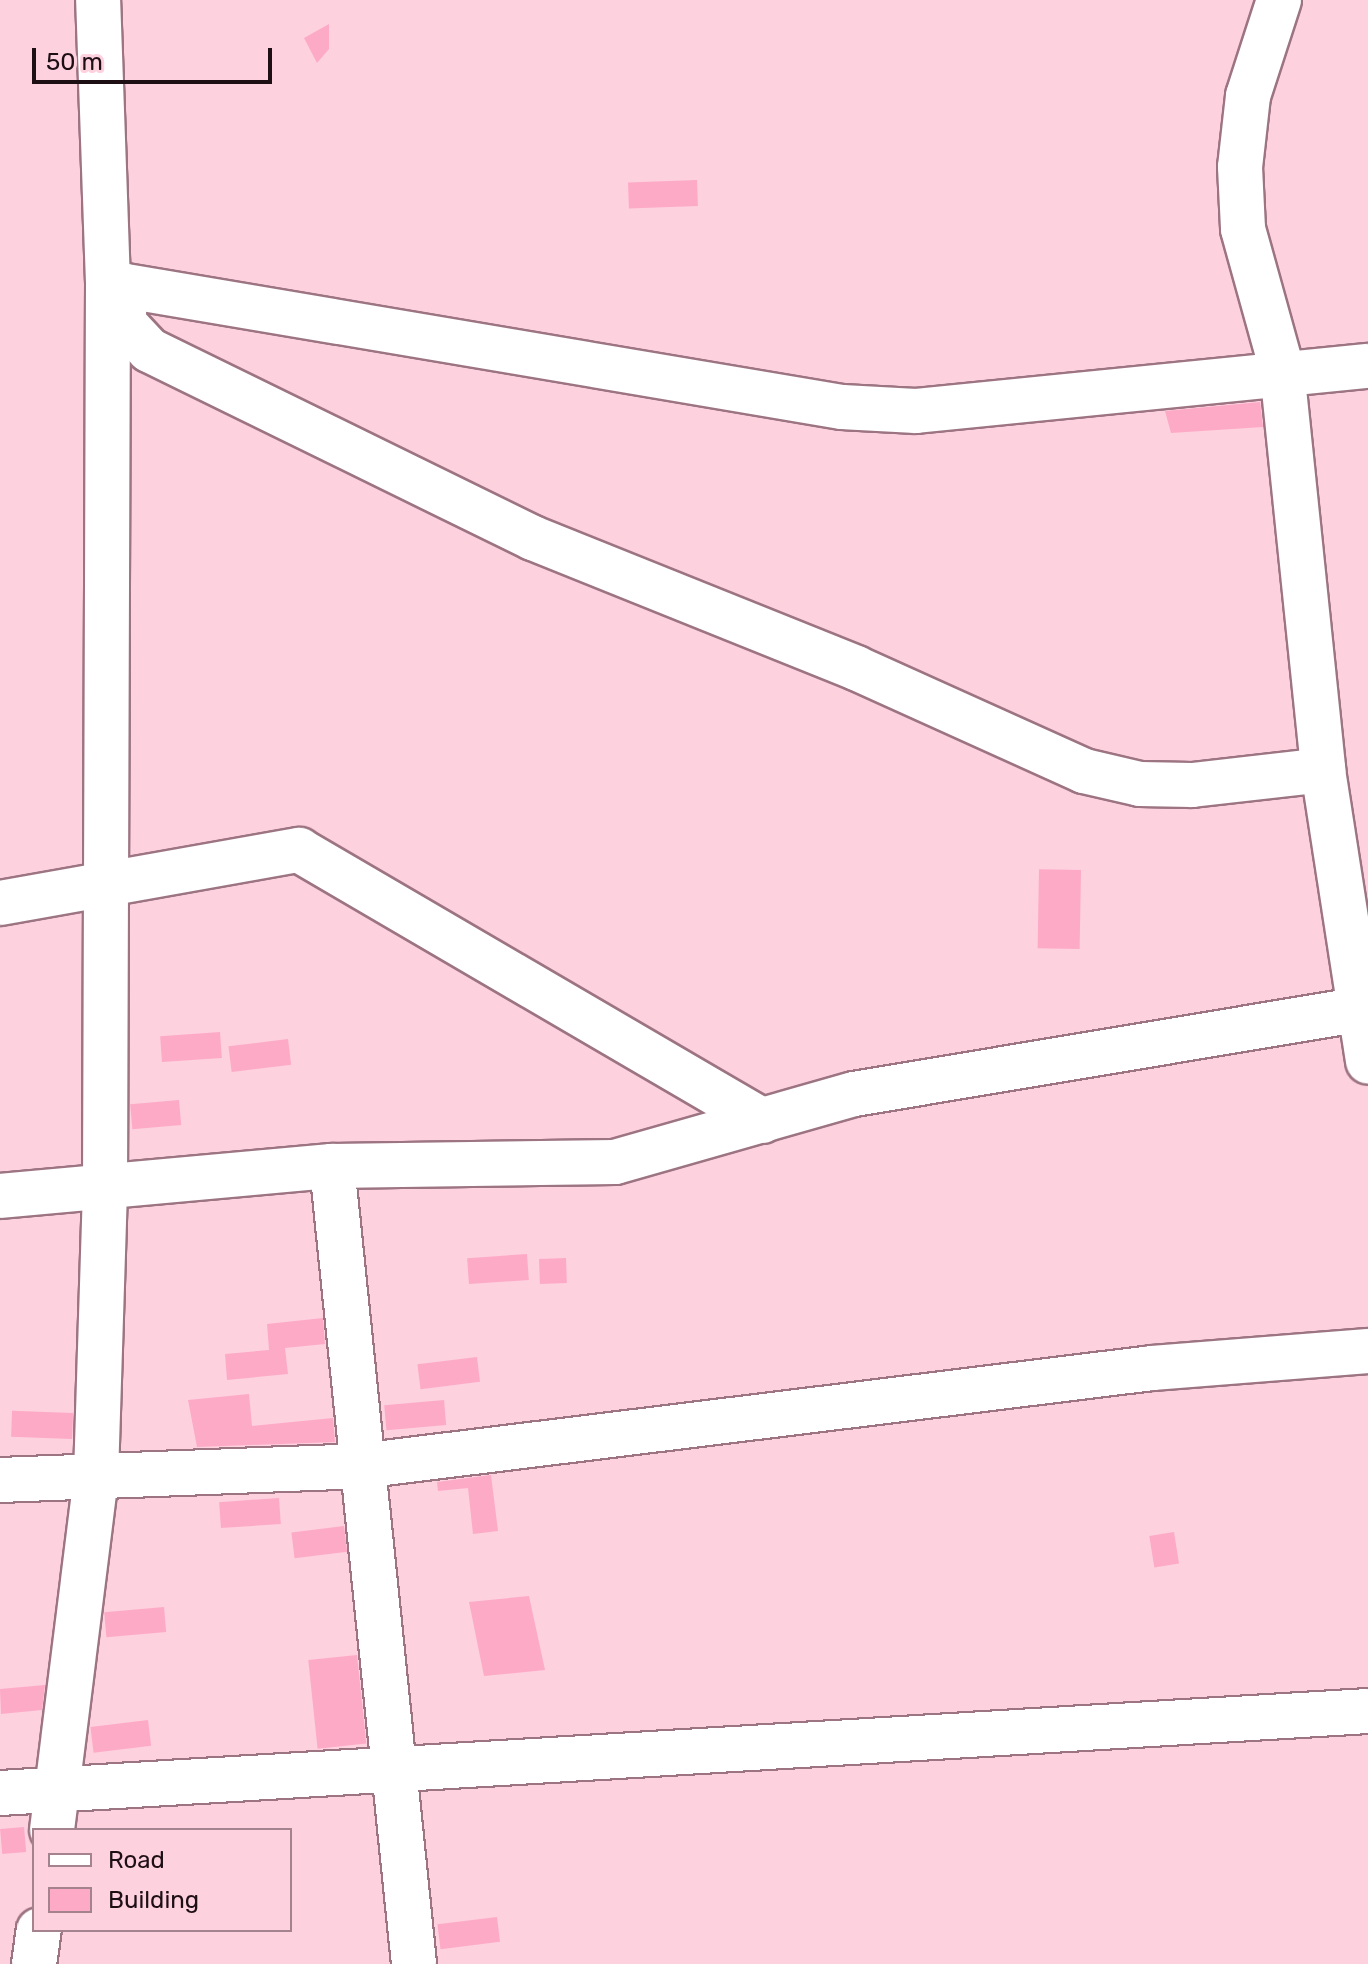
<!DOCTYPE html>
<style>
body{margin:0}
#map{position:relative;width:1368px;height:1964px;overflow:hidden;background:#fed1df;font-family:Rubik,sans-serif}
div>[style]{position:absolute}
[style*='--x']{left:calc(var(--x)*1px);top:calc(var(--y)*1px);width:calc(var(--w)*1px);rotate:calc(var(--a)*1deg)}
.building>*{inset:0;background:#fdaac7;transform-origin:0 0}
.roads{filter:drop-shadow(2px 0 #9c7482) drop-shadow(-2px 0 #9c7482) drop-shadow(0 2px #9c7482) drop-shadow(0 -2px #9c7482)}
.minor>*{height:44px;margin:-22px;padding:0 22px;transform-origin:22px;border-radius:22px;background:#fff}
span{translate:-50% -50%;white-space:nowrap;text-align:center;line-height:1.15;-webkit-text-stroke:6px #fed1df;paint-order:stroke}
.legend{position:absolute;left:32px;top:1828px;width:260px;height:104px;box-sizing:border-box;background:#fed1df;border:2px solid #a4838e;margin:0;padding:10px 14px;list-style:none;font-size:24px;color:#1e0f15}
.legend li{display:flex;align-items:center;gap:16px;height:40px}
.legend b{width:40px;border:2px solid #a4838e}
.scale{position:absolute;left:32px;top:48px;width:240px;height:36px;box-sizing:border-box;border:4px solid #1e0f15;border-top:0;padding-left:10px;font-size:24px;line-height:28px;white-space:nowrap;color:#1e0f15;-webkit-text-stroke:6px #fed1df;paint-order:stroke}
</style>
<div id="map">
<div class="building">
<i style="clip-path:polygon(329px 24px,329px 49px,317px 63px,304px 38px)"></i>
<i style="left:697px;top:180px;width:26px;height:69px;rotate:88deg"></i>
<i style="clip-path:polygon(1260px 402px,1263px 427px,1171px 433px,1165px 411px)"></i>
<i style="left:1081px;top:870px;width:79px;height:42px;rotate:91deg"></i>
<i style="left:220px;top:1032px;width:26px;height:60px;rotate:86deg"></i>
<i style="left:288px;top:1039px;width:26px;height:60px;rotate:83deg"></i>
<i style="left:179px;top:1100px;width:25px;height:49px;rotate:85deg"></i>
<i style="left:527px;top:1254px;width:26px;height:60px;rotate:86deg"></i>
<i style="left:566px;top:1258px;width:25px;height:27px;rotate:88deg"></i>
<i style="clip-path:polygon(323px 1318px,325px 1344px,285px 1348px,288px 1374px,227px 1380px,225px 1354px,269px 1350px,267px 1324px)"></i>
<i style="left:477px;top:1357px;width:25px;height:60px;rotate:83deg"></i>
<i style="clip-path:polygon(249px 1394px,252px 1426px,333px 1418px,335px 1442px,197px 1447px,188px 1400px)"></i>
<i style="left:444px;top:1400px;width:25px;height:60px;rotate:85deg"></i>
<i style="left:73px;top:1413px;width:26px;height:61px;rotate:92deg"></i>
<i style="clip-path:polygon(491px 1475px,498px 1531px,473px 1534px,468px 1488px,438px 1491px,437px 1482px)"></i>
<i style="left:279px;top:1498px;width:26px;height:60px;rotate:86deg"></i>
<i style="left:344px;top:1526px;width:26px;height:53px;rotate:83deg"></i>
<i style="left:1174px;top:1532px;width:32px;height:25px;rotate:81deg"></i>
<i style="clip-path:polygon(529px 1596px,545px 1670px,484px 1676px,469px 1602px)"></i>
<i style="left:164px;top:1607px;width:25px;height:60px;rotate:85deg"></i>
<i style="left:357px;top:1655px;width:89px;height:49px;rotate:84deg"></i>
<i style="clip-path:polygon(45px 1685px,42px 1710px,1px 1714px,0 1689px)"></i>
<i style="left:148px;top:1720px;width:26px;height:58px;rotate:83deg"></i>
<i style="left:24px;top:1827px;width:25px;height:24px;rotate:85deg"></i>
<i style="left:497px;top:1917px;width:25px;height:60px;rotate:83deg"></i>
</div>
<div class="roads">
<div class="minor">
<i style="--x:1279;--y:0;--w:101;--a:107.9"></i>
<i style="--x:1248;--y:96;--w:71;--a:96.4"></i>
<i style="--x:1240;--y:167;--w:62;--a:87.2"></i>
<i style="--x:1243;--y:229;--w:146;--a:74.5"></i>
<i style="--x:1282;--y:370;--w:402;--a:84.1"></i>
<i style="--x:1323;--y:770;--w:295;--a:81.2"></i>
<i style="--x:108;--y:283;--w:744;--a:9.59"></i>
<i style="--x:842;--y:407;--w:74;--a:3.1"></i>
<i style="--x:916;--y:411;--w:454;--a:-5.7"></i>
<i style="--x:125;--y:286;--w:37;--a:92"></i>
<i style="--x:124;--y:323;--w:37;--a:47"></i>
<i style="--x:149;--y:350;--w:428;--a:26.1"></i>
<i style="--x:533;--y:538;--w:348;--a:21.9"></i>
<i style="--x:856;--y:668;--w:250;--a:24.3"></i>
<i style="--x:1084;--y:771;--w:57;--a:13.1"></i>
<i style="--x:1140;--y:784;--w:52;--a:1.1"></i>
<i style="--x:1192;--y:785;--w:132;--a:-6.5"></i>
<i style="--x:0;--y:903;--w:304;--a:-10.1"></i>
<i style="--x:299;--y:850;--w:537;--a:30.29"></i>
<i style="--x:332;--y:1166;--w:283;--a:-0.8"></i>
<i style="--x:615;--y:1162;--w:248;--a:-15.9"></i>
<i style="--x:854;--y:1094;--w:521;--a:-9.5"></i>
<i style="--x:0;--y:1196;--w:333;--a:-5.2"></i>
<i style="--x:332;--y:1166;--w:802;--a:84.13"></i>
<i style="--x:0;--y:1480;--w:360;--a:-2.2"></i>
<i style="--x:360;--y:1466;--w:798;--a:-7.05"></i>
<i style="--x:1152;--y:1368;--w:217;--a:-4.5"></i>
<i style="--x:0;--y:1793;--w:1370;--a:-3.43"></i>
<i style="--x:52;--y:1830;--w:357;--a:-82.9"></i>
<i style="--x:96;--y:1476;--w:288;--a:-88.2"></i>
<i style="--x:105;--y:1188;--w:905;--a:-89.81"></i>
<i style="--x:108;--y:283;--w:283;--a:-92"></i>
<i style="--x:34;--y:1964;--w:34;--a:-82"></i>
</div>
</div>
<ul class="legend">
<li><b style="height:10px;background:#fff"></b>Road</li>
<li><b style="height:22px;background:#fdaac7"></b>Building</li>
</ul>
<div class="scale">50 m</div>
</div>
